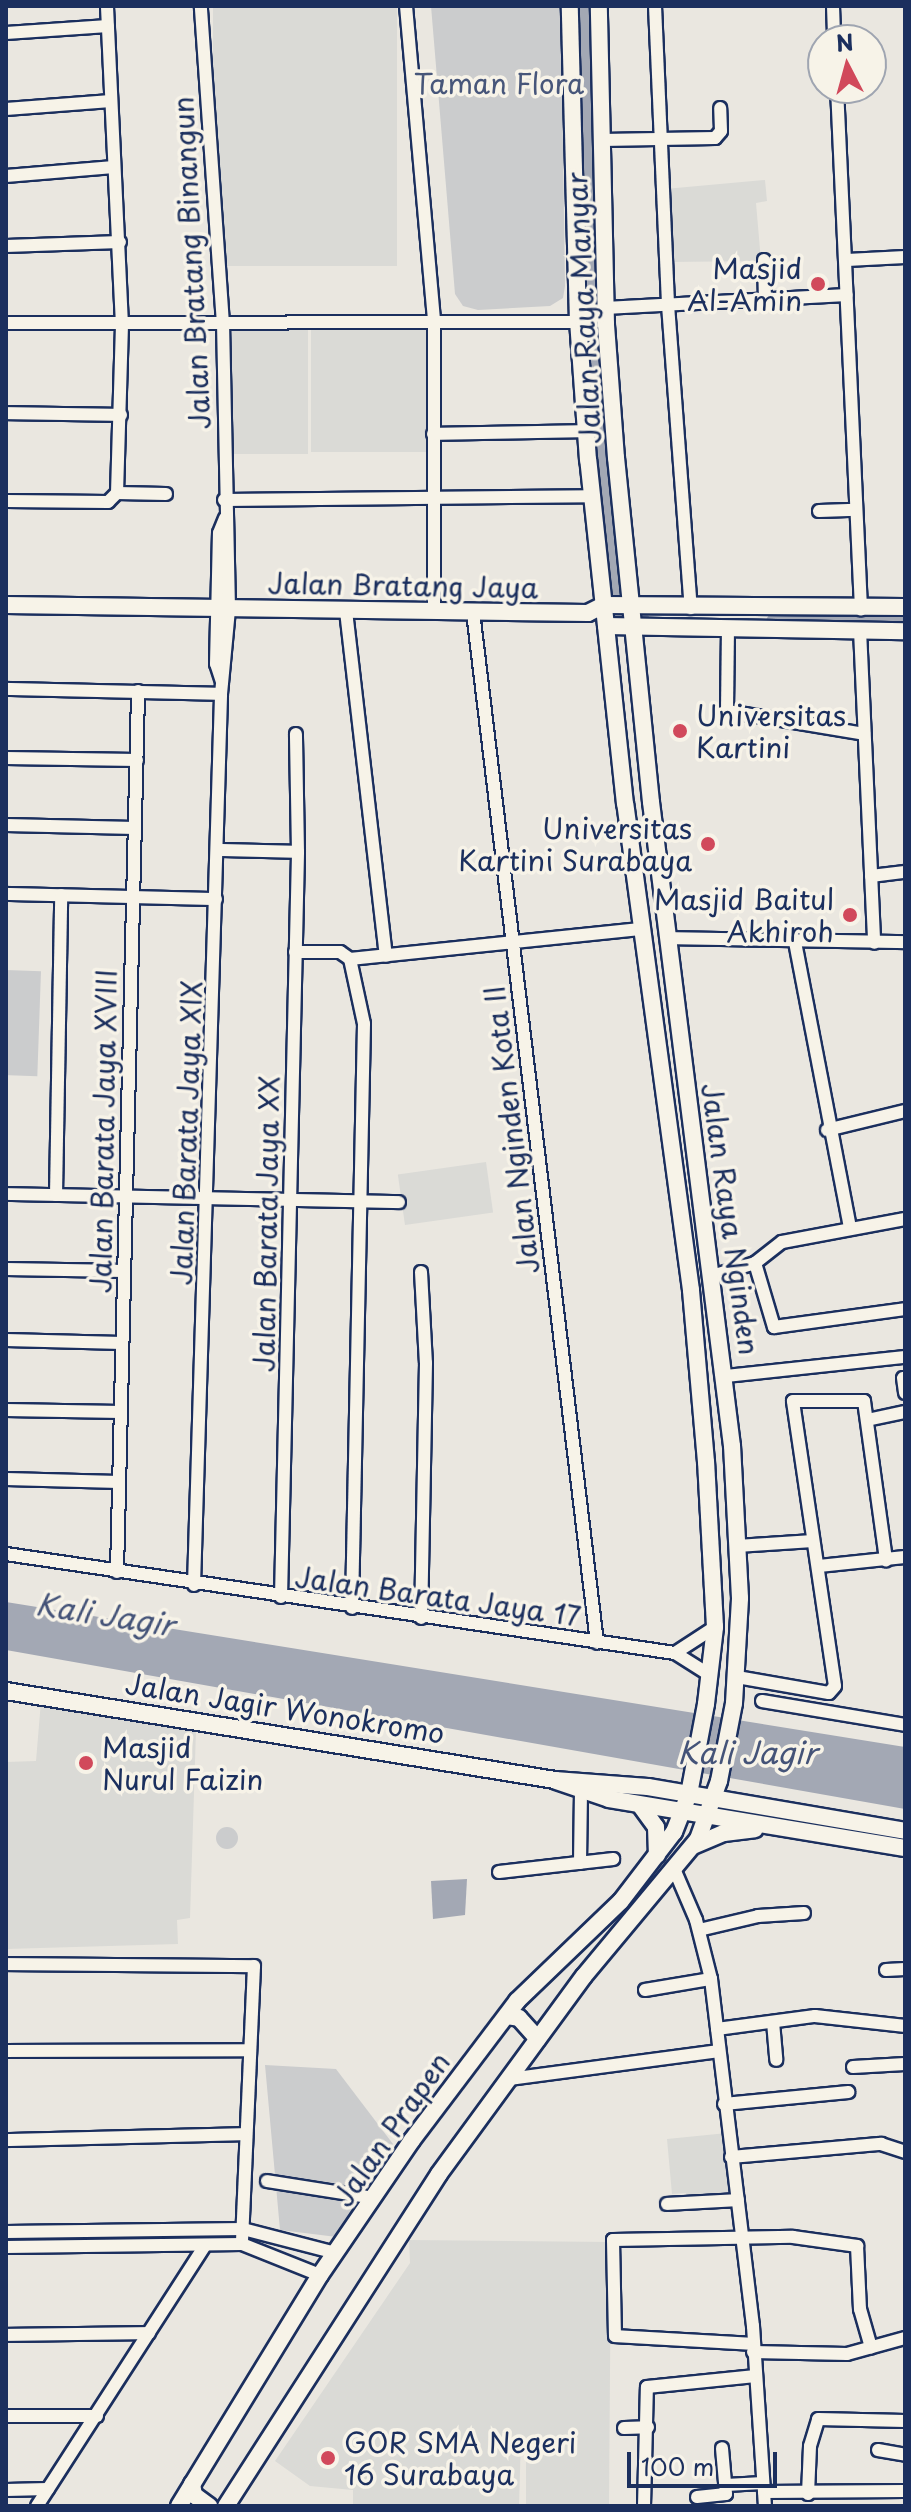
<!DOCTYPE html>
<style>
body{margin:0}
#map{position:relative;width:911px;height:2512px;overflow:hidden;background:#eae7e0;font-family:"Playpen Sans",sans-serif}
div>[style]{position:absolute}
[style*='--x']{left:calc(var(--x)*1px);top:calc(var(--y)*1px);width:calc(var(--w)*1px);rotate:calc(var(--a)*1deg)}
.built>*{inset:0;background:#dadad6;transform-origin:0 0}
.green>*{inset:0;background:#cbcccd;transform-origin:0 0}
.round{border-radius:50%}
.water>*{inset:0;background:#a3a8b4}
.river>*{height:18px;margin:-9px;padding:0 9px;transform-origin:9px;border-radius:9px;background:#a3a8b4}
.roads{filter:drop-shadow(2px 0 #1b2f5e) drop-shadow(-2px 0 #1b2f5e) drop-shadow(0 2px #1b2f5e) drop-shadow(0 -2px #1b2f5e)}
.minor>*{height:12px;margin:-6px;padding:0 6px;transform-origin:6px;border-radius:6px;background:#f7f3e8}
.major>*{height:16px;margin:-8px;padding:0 8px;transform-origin:8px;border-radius:8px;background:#f7f3e8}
.dots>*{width:22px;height:22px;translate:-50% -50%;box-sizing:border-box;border:4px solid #f7f3e8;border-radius:50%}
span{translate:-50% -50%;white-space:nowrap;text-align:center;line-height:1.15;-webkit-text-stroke:7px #f7f3e8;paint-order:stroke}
.park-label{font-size:28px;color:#47567a}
.street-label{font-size:28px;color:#1b2f5e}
.poi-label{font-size:28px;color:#1b2f5e}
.right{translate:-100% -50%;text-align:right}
.left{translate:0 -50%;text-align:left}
.water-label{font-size:30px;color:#445378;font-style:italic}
.frame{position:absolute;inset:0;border:8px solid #1b2f5e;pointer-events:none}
.north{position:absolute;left:807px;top:24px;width:80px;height:80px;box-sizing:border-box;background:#f7f3e8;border:2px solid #9fa5b1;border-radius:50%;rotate:354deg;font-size:22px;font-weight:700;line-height:32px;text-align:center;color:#1b2f5e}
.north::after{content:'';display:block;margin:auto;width:28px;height:36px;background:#d1495b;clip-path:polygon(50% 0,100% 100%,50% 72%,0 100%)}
.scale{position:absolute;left:627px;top:2452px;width:150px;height:36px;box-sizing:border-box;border:4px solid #1b2f5e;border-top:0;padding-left:10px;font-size:24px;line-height:28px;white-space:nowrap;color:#1b2f5e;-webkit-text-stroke:6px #f7f3e8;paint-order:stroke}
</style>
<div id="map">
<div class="built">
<i style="left:213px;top:6px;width:184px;height:260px"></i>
<i style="clip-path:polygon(765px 180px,767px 201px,756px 203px,761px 261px,669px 262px,665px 189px)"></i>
<i style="left:308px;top:325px;width:129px;height:76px;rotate:90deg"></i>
<i style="left:428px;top:329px;width:123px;height:117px;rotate:90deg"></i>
<i style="left:486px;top:1162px;width:51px;height:89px;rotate:82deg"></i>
<i style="clip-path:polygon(41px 1701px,196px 1730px,190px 1918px,177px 1920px,178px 1944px,6px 1949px,6px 1762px,36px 1761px)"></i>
<i style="clip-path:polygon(727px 2133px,734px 2198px,687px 2202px,686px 2193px,672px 2194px,667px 2139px)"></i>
<i style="clip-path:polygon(409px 2240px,611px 2242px,609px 2506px,526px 2506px,526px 2446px,521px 2446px,521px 2437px,519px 2506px,353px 2506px,353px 2490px,310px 2486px,275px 2461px,410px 2263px)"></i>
</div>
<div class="green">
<i style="clip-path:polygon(431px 6px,561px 6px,565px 286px,563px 298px,550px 306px,478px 310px,463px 306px,455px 294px)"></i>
<i style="left:6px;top:970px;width:35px;height:105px;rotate:2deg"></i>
<i class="round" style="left:216px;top:1827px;width:22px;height:22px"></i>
<i style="clip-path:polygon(265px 2065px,336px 2069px,393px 2144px,337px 2237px,280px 2230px)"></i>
</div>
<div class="water">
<i style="clip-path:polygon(6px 1602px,905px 1747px,905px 1809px,6px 1650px)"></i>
<i style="clip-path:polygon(467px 1879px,465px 1915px,433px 1919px,431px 1881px)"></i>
</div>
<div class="river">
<i style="--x:584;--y:6;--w:462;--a:87.5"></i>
<i style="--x:604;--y:468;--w:155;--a:83"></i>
<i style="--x:623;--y:622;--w:19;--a:0"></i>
<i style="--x:775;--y:622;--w:130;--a:-0.9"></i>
</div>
<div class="roads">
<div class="minor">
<i style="--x:406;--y:6;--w:317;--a:84.9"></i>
<i style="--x:434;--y:322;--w:290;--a:90"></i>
<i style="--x:655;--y:6;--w:299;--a:87.5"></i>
<i style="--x:668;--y:305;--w:304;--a:85.7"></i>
<i style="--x:833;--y:6;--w:34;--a:88"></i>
<i style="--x:6;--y:33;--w:102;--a:-3.9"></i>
<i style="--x:837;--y:88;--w:522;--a:87.36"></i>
<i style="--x:6;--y:109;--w:105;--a:-4.4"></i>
<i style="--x:602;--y:140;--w:113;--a:-1"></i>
<i style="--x:715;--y:138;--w:9;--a:-49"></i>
<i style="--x:721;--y:131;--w:23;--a:-92"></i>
<i style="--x:6;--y:176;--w:108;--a:-4.8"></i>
<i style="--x:6;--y:246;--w:114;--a:-2"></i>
<i style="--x:764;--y:260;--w:41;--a:88.6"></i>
<i style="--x:847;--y:260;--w:58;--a:-3"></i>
<i style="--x:605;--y:308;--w:242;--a:-3.1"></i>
<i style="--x:6;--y:323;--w:572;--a:-0.1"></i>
<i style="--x:6;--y:413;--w:115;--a:1"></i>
<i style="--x:433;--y:434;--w:154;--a:-1.1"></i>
<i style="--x:117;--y:493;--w:49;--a:1.2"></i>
<i style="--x:224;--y:500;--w:368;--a:-0.6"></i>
<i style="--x:6;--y:501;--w:102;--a:0.6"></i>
<i style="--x:108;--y:502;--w:13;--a:-45"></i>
<i style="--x:117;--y:493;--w:168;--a:-88.3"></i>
<i style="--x:122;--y:325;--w:319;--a:-92.7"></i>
<i style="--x:819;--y:511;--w:37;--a:-2"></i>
<i style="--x:346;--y:611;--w:347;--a:83.4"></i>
<i style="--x:473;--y:612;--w:1038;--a:83.14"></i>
<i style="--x:728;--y:628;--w:83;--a:90.7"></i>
<i style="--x:727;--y:711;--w:139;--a:9.5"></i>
<i style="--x:860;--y:630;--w:313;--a:87.4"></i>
<i style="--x:222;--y:682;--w:19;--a:-108"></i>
<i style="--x:216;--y:664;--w:131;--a:-88.7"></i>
<i style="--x:219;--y:533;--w:16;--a:-68"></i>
<i style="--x:6;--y:689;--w:215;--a:1.3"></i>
<i style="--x:6;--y:758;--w:131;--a:0.9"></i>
<i style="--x:6;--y:825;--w:129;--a:1.3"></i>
<i style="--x:218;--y:850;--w:80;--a:1.4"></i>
<i style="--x:871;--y:876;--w:34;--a:-7"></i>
<i style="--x:6;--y:894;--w:210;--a:1.4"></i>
<i style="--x:668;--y:938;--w:237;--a:1"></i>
<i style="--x:795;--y:942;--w:290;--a:79.1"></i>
<i style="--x:295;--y:952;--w:45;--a:0"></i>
<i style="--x:340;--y:952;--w:12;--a:35"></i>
<i style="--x:350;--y:959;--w:294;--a:-5.9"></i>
<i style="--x:350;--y:959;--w:66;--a:77.8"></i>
<i style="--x:364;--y:1024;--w:584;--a:91.18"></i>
<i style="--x:827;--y:1130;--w:80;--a:-13.7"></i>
<i style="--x:6;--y:1194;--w:393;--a:1.2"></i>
<i style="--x:56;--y:1195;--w:300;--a:-89"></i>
<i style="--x:755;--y:1263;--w:67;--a:73.5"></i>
<i style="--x:774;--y:1327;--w:132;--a:-7.8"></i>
<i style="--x:6;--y:1269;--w:118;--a:1"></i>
<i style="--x:421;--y:1272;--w:91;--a:86.9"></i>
<i style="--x:426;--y:1363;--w:255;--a:91.1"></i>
<i style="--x:715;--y:1275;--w:42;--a:-16.7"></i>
<i style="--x:755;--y:1263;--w:34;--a:-38"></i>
<i style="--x:782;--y:1242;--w:125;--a:-10.6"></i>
<i style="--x:6;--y:1340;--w:116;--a:1.5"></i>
<i style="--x:726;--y:1376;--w:180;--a:-6.1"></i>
<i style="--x:903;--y:1378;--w:15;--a:82"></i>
<i style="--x:6;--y:1410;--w:115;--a:1"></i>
<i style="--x:867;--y:1420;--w:39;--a:-12"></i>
<i style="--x:6;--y:1479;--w:113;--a:1.5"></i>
<i style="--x:737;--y:1546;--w:76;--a:-3.8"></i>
<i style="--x:6;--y:1554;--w:676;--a:8.42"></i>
<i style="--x:675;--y:1653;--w:41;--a:32.2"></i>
<i style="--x:819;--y:1566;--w:86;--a:-6"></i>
<i style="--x:117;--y:1572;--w:881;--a:-88.63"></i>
<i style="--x:194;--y:1585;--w:891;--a:-88.26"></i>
<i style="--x:221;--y:694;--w:85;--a:-84.6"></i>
<i style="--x:229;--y:609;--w:285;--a:-91.2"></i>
<i style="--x:223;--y:324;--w:319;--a:-94"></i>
<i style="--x:281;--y:1597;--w:745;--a:-88.69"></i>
<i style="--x:298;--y:852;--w:118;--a:-91"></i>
<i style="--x:675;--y:1653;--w:48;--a:-33"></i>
<i style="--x:737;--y:1677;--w:93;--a:9.9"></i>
<i style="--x:829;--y:1693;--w:9;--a:-49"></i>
<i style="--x:835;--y:1686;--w:288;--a:-98.4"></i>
<i style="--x:793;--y:1401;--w:71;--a:0"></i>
<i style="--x:864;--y:1401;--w:161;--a:82.1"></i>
<i style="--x:762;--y:1701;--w:145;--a:9.5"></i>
<i style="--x:580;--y:1863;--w:71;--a:-89.2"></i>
<i style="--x:675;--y:1871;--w:53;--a:66.8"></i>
<i style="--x:696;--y:1920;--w:61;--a:75.7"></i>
<i style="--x:711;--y:1979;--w:350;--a:83.1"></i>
<i style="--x:753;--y:2326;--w:180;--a:86.2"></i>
<i style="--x:499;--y:1872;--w:115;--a:-6.5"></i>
<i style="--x:699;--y:1930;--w:61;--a:-13.3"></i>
<i style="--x:758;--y:1916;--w:46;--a:-3.7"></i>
<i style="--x:6;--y:1964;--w:248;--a:0.5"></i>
<i style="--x:254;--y:1966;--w:278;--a:92.5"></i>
<i style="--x:886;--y:1970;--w:19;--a:-3"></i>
<i style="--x:645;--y:1990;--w:67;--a:-9.5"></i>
<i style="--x:773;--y:2022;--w:38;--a:85"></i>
<i style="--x:717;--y:2029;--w:99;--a:-7.6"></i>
<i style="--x:815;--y:2016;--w:91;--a:6.3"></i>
<i style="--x:6;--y:2051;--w:244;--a:-0.2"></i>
<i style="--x:853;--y:2067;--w:52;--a:-3.3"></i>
<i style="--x:509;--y:2079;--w:212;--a:-7.6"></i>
<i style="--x:724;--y:2104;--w:125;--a:-5.5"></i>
<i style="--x:6;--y:2140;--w:238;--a:-1.4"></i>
<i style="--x:731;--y:2157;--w:151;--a:-5"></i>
<i style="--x:881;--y:2144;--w:25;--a:18"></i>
<i style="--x:267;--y:2181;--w:108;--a:9"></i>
<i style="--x:667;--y:2204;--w:71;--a:-3.2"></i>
<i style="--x:6;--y:2232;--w:237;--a:-0.7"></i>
<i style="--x:243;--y:2229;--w:96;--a:14.5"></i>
<i style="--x:6;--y:2247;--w:236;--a:-0.7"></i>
<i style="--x:242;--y:2244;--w:84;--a:21.7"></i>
<i style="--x:6;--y:2335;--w:143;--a:-0.8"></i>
<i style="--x:753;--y:2344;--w:138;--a:-176.7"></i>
<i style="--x:615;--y:2336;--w:96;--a:-91.2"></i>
<i style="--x:613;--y:2240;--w:180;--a:-1"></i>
<i style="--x:793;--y:2237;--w:65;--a:8"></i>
<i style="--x:857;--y:2246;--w:63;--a:87.3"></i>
<i style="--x:860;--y:2309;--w:40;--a:74"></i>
<i style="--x:753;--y:2352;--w:94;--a:1.2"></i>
<i style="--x:847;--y:2354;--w:60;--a:-15.4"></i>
<i style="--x:6;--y:2416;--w:91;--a:0"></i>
<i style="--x:624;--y:2428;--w:24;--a:-2"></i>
<i style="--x:878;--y:2450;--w:27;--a:10"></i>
<i style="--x:726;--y:2485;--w:37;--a:-3"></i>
<i style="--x:6;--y:2490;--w:42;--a:-1.4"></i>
<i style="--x:764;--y:2492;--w:141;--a:-0.4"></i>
<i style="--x:808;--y:2494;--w:48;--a:-87.6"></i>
<i style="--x:810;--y:2446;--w:28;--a:-73"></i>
<i style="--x:818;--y:2419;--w:87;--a:1.3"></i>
<i style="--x:697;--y:2497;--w:29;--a:-6"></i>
<i style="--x:726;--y:2494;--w:46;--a:-95"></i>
<i style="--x:37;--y:2506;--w:310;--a:-57.2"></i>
<i style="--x:644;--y:2506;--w:119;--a:-88.6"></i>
<i style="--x:647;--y:2387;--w:109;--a:-5.8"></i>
</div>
<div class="major">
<i style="--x:6;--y:605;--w:582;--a:0.79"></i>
<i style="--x:588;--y:613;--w:18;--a:-27"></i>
<i style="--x:604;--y:605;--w:301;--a:0.4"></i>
<i style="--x:606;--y:626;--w:299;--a:1"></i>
<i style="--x:6;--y:1691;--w:556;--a:9.21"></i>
<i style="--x:555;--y:1780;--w:93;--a:4.3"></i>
<i style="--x:648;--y:1787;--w:261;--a:9.7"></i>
<i style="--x:556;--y:1781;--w:56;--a:18.8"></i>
<i style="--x:609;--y:1799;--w:300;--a:9.4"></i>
<i style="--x:640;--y:1805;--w:27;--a:54"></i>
<i style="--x:656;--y:1827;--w:28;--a:88"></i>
<i style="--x:693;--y:1846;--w:34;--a:-23"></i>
<i style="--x:724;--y:1833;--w:31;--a:-7"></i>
<i style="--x:507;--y:2016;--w:12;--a:9"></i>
<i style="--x:519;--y:2018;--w:28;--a:48"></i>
<i style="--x:192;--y:2484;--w:11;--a:80"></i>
<i style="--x:194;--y:2495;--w:19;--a:36"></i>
<i style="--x:179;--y:2506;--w:271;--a:-58.6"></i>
<i style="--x:320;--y:2275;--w:163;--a:-55.7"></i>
<i style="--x:412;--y:2140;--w:174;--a:-52.9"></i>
<i style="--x:517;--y:2001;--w:144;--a:-43.9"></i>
<i style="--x:621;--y:1901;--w:87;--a:-52.5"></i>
<i style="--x:674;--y:1832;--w:41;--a:-68.5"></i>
<i style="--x:689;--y:1794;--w:92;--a:-79.3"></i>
<i style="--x:706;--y:1704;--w:78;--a:-83.3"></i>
<i style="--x:715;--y:1627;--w:165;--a:-93.1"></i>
<i style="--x:706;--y:1462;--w:173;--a:-95"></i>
<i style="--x:691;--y:1290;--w:490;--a:-97.7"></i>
<i style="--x:625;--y:804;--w:346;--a:-96.1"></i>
<i style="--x:588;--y:460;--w:138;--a:-94.1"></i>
<i style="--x:578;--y:322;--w:316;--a:-91.5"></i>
<i style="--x:226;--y:2506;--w:394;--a:-57.3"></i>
<i style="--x:439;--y:2174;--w:245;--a:-53.8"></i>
<i style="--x:584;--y:1976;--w:178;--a:-50.2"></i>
<i style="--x:698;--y:1839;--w:62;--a:-70.1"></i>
<i style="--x:719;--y:1781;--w:79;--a:-79.1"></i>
<i style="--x:734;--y:1703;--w:105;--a:-86.7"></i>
<i style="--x:740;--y:1598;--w:152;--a:-93"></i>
<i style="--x:732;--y:1446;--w:649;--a:-97.17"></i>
<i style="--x:651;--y:802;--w:346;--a:-95.8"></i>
<i style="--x:616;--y:458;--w:134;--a:-94.3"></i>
<i style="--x:606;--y:324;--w:318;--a:-91.3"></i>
</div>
</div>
<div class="dots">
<i style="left:818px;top:284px;background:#d1495b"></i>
<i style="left:680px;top:731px;background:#d1495b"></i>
<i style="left:708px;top:844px;background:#d1495b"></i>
<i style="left:850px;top:915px;background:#d1495b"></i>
<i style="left:86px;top:1763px;background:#d1495b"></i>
<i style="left:328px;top:2458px;background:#d1495b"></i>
</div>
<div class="park-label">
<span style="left:499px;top:83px">Taman Flora</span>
</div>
<div class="street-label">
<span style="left:191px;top:263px;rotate:-93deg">Jalan Bratang Binangun</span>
<span style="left:583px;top:308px;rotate:-93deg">Jalan Raya Manyar</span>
<span style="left:403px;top:585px;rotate:1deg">Jalan Bratang Jaya</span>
<span style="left:511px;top:1130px;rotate:-97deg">Jalan Nginden Kota II</span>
<span style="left:103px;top:1131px;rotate:-89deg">Jalan Barata Jaya XVIII</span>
<span style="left:186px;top:1133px;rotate:-88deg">Jalan Barata Jaya XIX</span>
<span style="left:731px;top:1219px;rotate:82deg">Jalan Raya Nginden</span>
<span style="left:266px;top:1224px;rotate:-89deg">Jalan Barata Jaya XX</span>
<span style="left:438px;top:1596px;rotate:8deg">Jalan Barata Jaya 17</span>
<span style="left:285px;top:1708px;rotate:9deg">Jalan Jagir Wonokromo</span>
<span style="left:391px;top:2129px;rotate:-55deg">Jalan Prapen</span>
</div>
<div class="poi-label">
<span class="right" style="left:802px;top:284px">Masjid<br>Al-Amin</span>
<span class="left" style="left:696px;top:731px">Universitas<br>Kartini</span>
<span class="right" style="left:692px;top:844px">Universitas<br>Kartini Surabaya</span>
<span class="right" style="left:834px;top:915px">Masjid Baitul<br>Akhiroh</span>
<span class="left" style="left:102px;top:1763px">Masjid<br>Nurul Faizin</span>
<span class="left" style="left:344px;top:2458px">GOR SMA Negeri<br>16 Surabaya</span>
</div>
<div class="water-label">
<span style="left:105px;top:1614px;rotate:9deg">Kali Jagir</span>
<span style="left:747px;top:1752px">Kali Jagir</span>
</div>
<div class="frame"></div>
<div class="north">N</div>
<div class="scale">100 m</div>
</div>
